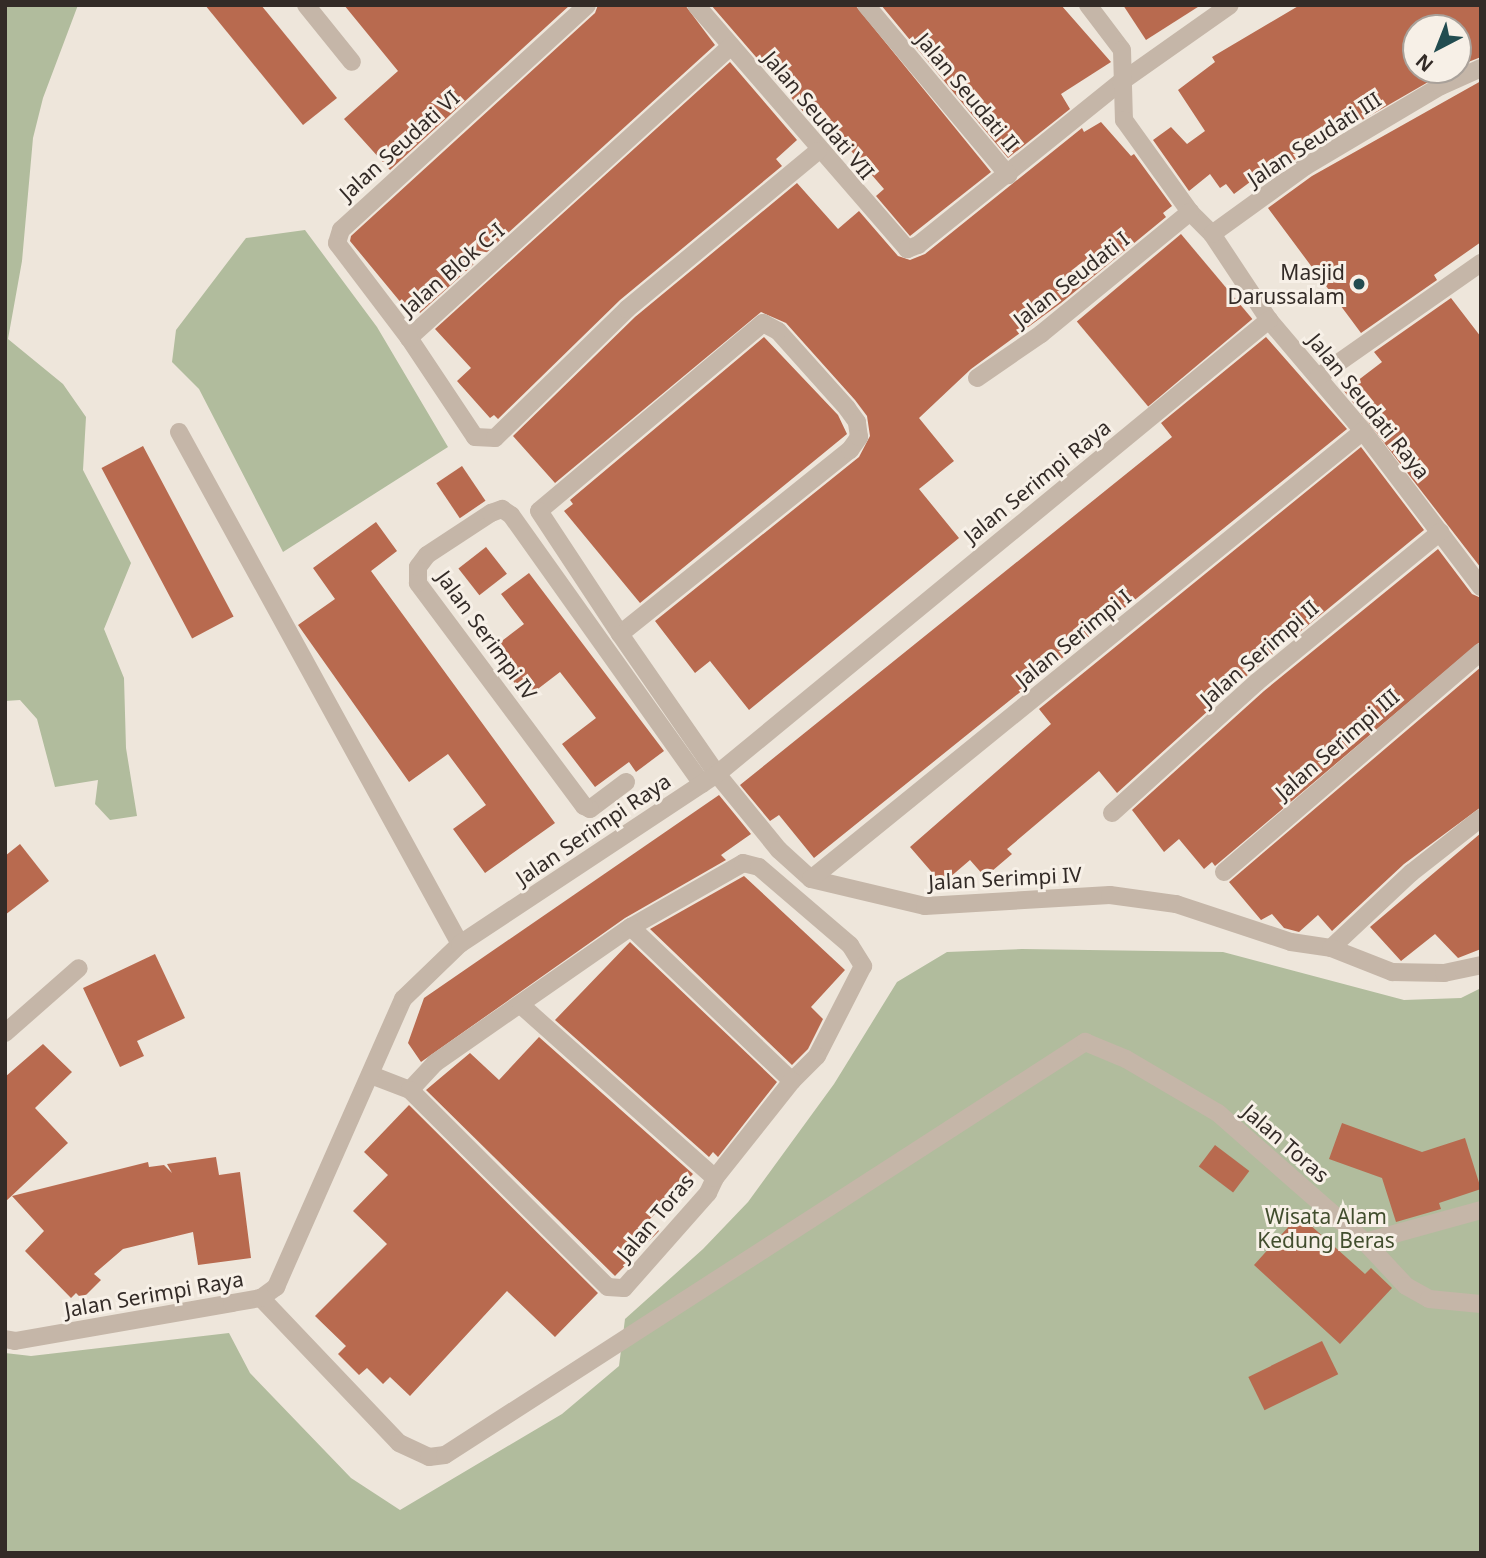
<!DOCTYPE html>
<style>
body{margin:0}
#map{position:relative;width:1486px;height:1558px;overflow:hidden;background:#eee6db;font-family:"Noto Sans",sans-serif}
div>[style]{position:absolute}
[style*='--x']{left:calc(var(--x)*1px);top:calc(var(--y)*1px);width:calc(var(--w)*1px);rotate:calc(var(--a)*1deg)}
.green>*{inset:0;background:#b1bc9d}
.building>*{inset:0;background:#b86a4f;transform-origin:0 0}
.street>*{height:18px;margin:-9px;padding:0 9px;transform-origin:9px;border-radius:9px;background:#c5b6a8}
.dots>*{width:19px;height:19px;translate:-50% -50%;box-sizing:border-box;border:4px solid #f7f0e7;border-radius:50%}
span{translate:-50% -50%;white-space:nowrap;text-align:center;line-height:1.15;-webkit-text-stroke:6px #f7f0e7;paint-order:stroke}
.street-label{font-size:21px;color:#332b27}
.poi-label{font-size:21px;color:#332b27}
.right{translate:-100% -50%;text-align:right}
.park-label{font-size:21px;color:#424e2e}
.frame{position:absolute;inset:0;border:7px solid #332b27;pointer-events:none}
.north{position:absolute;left:1402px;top:14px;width:70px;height:70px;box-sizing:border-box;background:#f7f0e7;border:2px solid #a9a19a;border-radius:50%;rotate:222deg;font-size:19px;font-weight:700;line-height:28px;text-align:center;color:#332b27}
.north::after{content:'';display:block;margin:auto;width:24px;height:32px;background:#224c50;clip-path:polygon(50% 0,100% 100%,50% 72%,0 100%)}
</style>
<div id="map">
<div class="green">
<i style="clip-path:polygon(5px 5px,78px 5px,43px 98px,33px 138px,22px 261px,8px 339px,63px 384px,86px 417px,83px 470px,131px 563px,104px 629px,124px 678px,126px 748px,137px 816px,110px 820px,95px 804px,98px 780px,55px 787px,37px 719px,20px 700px,5px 701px)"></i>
<i style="clip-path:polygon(305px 230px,377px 327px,448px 447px,283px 552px,199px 389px,172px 362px,176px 330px,246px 238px)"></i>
<i style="clip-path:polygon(1022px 949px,1223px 952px,1404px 1000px,1461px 998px,1481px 988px,1481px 1553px,5px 1553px,5px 1353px,31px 1356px,229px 1333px,250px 1373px,351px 1478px,400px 1510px,562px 1414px,619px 1366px,625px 1319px,703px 1249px,748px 1202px,834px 1084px,897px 982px,947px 952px)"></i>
</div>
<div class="building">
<i style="clip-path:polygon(205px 5px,261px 5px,337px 98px,303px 125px)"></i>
<i style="clip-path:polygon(344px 5px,570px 5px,390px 170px,344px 119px,398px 71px)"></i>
<i style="clip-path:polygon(598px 5px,685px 5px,715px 45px,420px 313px,413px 305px,407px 310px,350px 241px,351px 236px,595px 13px)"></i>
<i style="clip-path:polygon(711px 5px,855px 5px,991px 172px,910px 236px,876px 196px,884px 189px,858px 159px,822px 117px,814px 124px)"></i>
<i style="clip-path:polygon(881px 5px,1061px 5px,1111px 62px,1061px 94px,1070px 109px,1008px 158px)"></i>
<i style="clip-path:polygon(1123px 5px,1201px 5px,1146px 40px)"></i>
<i style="clip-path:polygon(1300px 5px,1481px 5px,1481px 57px,1458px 66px,1458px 28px,1416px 28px,1416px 70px,1449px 70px,1300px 156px,1255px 189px,1250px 182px,1234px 194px,1226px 184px,1220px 188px,1210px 174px,1189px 191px,1153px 140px,1171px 127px,1187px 144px,1205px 131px,1178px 90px,1215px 62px,1212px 57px)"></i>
<i style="clip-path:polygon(730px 62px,797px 140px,776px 159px,782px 166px,620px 300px,498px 419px,494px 415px,490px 418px,457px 381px,471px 368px,435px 329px)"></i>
<i style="clip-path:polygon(1481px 81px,1481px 242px,1434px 275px,1437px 280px,1361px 333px,1268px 208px,1312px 176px)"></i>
<i style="clip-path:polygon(1101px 122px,1131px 156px,1134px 154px,1172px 206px,1163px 213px,1166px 217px,1061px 303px,971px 369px,919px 418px,954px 461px,919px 489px,959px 538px,749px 710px,710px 661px,695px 673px,655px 621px,859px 457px,870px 436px,867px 416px,855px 400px,786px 323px,761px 312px,555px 483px,513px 436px,635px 317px,797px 183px,838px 229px,859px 211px,898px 256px,910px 260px,925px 254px,1082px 128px,1084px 132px)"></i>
<i style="left:1181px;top:234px;width:111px;height:136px;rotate:50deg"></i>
<i style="clip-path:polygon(1451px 298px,1481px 337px,1481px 568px,1344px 391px,1382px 362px,1374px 352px)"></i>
<i style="clip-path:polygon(764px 337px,838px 415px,847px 434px,640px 603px,564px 511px,573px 504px,570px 500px)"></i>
<i style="clip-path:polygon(1266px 337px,1347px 429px,814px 858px,779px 815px,770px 821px,740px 785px,1172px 437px,1161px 423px)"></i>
<i style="left:143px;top:446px;width:193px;height:47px;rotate:62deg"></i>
<i style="clip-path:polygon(1361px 447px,1424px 530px,1250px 673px,1117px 793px,1099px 771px,1007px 849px,1012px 854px,985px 877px,970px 860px,942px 884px,910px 847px,1051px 724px,1039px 709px)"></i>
<i style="left:462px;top:466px;width:42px;height:31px;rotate:56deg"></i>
<i style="clip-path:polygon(376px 522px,397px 551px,371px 571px,555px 823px,485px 873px,453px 829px,486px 805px,448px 754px,409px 782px,298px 625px,335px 599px,313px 568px)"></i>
<i style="left:486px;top:547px;width:34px;height:35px;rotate:52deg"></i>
<i style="clip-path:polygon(1438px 549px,1472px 594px,1481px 598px,1481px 641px,1215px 866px,1212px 862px,1204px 869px,1179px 839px,1164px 852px,1132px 810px,1264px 691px)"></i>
<i style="clip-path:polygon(529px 573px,664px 751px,636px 772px,629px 762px,595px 787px,562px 744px,596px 718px,560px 672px,526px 698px,490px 650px,524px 624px,501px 594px)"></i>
<i style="clip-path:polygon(1481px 667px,1481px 807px,1404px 864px,1332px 931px,1318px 915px,1299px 932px,1284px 928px,1272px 914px,1261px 920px,1229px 882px)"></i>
<i style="clip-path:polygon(719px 795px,751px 834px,721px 855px,726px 860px,625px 918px,421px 1062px,408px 1043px,424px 998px)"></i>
<i style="clip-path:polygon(1481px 833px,1481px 949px,1458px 958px,1435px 934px,1401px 961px,1370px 927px)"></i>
<i style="clip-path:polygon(20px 844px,49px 881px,5px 915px,5px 856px)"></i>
<i style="clip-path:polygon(744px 876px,845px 970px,811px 1007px,823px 1019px,808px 1049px,792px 1065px,650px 929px)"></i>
<i style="clip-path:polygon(630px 942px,777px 1082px,718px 1157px,713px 1152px,709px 1157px,555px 1020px)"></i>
<i style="clip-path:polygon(155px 954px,185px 1018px,137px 1041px,144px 1056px,120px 1067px,83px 988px)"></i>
<i style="clip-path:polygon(539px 1037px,693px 1174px,649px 1220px,659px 1231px,615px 1276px,426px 1090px,470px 1053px,499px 1080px)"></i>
<i style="clip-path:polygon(43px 1044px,72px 1072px,35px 1108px,68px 1143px,5px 1202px,5px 1077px)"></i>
<i style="clip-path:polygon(409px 1105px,598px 1293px,555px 1337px,507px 1291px,410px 1396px,390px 1377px,383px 1384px,367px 1368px,359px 1375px,338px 1354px,346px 1346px,315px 1316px,387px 1244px,353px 1211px,388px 1175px,364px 1152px)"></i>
<i style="clip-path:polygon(1342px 1123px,1422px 1152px,1465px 1138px,1481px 1189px,1439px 1203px,1441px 1209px,1396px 1222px,1382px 1178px,1329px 1159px)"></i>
<i style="left:1215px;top:1145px;width:43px;height:27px;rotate:37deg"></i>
<i style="clip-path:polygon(216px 1157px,219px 1175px,240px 1172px,251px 1258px,198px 1265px,193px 1232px,123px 1249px,94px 1274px,101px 1280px,82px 1299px,76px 1293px,71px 1298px,25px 1251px,44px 1231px,12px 1196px,148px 1162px,149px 1167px,164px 1165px,172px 1173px,167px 1164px)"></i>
<i style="clip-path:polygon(1299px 1215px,1365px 1274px,1371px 1268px,1392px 1288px,1340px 1344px,1254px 1265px)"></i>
<i style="left:1322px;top:1341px;width:37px;height:82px;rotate:64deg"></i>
</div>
<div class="street">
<i style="--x:306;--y:5;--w:73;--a:51.1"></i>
<i style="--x:696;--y:5;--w:323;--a:49.1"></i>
<i style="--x:907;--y:249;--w:12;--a:-20"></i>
<i style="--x:918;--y:245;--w:260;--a:-38.8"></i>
<i style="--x:1121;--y:82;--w:133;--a:-35.2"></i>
<i style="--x:866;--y:5;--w:222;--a:50.1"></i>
<i style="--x:1088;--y:5;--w:56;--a:52.9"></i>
<i style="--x:1122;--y:50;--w:70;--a:88.4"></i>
<i style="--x:1124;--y:120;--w:113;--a:54.3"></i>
<i style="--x:1190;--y:212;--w:31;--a:45"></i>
<i style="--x:1212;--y:234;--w:103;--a:56.5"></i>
<i style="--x:1269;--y:320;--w:145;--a:49.7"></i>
<i style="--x:1363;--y:431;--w:196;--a:52.9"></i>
<i style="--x:731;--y:46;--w:435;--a:137.8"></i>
<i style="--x:409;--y:338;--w:119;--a:56.3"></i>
<i style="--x:475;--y:437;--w:20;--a:3"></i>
<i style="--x:495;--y:438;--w:185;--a:-44.3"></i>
<i style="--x:627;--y:309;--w:248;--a:-39.6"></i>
<i style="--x:1212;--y:234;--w:116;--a:-35.9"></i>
<i style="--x:1306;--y:166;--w:157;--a:-30.7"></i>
<i style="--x:1441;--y:86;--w:44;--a:-24.2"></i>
<i style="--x:409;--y:338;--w:119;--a:-127.2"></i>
<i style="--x:337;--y:243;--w:14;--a:-73"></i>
<i style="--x:341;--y:230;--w:333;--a:-42.4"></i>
<i style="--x:1318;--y:377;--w:199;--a:-35"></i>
<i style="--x:977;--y:378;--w:78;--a:-34.5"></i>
<i style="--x:1041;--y:334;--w:193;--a:-39.3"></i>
<i style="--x:179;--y:432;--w:584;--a:61.24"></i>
<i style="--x:620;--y:634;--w:295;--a:-38.7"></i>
<i style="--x:850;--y:450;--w:16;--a:-55"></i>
<i style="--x:859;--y:437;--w:15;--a:-98"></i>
<i style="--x:857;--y:422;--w:17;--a:-126"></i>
<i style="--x:847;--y:408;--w:103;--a:-131.9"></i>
<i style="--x:778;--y:331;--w:17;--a:-152"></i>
<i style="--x:763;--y:323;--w:292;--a:140"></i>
<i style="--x:539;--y:511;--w:147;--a:56.6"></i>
<i style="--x:620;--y:634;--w:170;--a:55.3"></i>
<i style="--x:717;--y:774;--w:98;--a:50.8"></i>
<i style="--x:779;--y:850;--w:43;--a:42.2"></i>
<i style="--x:811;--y:879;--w:117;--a:13.3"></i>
<i style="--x:925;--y:906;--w:185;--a:-3.4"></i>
<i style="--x:1110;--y:895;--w:67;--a:7.8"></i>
<i style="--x:1176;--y:904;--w:121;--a:18.3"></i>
<i style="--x:1291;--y:942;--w:40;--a:8.5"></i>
<i style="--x:1331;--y:948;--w:110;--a:-43.2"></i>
<i style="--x:1411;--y:873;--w:89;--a:-38.2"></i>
<i style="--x:626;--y:782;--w:45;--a:143.1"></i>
<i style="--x:590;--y:809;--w:7;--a:-153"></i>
<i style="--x:584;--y:806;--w:278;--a:-126.7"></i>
<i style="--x:418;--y:583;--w:16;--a:-90"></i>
<i style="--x:418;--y:567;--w:15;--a:-53"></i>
<i style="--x:427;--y:555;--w:77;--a:-33.3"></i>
<i style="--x:491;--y:513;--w:12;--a:-20"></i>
<i style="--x:502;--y:509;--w:11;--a:34"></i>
<i style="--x:511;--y:515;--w:330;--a:54.6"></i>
<i style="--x:1112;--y:813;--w:195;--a:-42.1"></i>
<i style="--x:1257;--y:682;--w:237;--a:-39.3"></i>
<i style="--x:1224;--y:872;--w:338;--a:-40.6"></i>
<i style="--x:811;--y:879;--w:711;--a:-39.06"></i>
<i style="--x:1331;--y:948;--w:66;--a:21.5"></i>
<i style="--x:1392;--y:972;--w:52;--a:1.1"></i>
<i style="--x:1444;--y:973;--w:38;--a:-12"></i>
<i style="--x:5;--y:1033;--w:98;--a:-41.3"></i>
<i style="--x:371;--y:1075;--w:42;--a:21"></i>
<i style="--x:410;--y:1090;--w:37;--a:-47"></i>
<i style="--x:435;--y:1063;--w:239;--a:-34.8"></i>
<i style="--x:631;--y:927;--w:129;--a:-29.7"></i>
<i style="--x:743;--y:863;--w:16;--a:14"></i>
<i style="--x:759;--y:867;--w:120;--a:40.6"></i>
<i style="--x:850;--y:945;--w:25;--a:58"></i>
<i style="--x:863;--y:966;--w:101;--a:117.1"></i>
<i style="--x:817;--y:1056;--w:35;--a:135"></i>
<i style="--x:792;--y:1081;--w:223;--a:-136.3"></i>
<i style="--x:410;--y:1090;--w:279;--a:44.9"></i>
<i style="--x:608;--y:1287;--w:16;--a:4"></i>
<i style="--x:624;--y:1288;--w:127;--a:-48.5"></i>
<i style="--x:708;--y:1193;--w:17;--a:-65"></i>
<i style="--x:715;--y:1178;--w:260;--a:-138.3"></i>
<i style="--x:715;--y:1178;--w:124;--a:-51.6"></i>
<i style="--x:1365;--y:1242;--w:120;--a:-15.4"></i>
<i style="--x:261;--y:1298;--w:200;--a:46.4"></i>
<i style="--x:399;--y:1443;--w:33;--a:25"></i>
<i style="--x:429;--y:1457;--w:16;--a:-7"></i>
<i style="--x:445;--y:1455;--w:762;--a:-32.83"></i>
<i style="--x:1085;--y:1042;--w:44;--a:22.5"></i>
<i style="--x:1126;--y:1059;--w:107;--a:30.4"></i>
<i style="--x:1218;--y:1113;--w:196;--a:41.3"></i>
<i style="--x:1365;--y:1242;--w:60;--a:47"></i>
<i style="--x:1406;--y:1286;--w:26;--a:29"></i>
<i style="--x:1429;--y:1299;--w:52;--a:5.5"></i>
<i style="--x:5;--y:1339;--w:10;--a:11"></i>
<i style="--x:15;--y:1341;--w:220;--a:-9.9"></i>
<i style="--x:232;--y:1303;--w:29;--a:-10"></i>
<i style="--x:261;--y:1298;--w:19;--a:-36"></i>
<i style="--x:276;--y:1287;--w:315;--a:-66.2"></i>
<i style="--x:403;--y:999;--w:79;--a:-44"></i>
<i style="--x:460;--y:944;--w:308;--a:-33.5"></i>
<i style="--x:717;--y:774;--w:715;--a:-39.44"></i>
</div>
<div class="dots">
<i style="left:1359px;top:284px;background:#224c50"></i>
</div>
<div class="street-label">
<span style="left:968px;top:92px;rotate:50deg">Jalan Seudati II</span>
<span style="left:819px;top:115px;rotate:50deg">Jalan Seudati VII</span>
<span style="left:1314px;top:139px;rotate:-33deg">Jalan Seudati III</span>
<span style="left:399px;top:145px;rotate:-42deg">Jalan Seudati VI</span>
<span style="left:452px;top:269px;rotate:-41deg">Jalan Blok C-I</span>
<span style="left:1071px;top:279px;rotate:-38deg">Jalan Seudati I</span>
<span style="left:1369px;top:406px;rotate:51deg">Jalan Seudati Raya</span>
<span style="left:1037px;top:481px;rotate:-39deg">Jalan Serimpi Raya</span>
<span style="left:487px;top:635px;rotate:54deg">Jalan Serimpi IV</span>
<span style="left:1073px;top:638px;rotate:-39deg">Jalan Serimpi I</span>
<span style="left:1259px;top:653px;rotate:-41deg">Jalan Serimpi II</span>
<span style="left:1337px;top:744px;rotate:-41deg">Jalan Serimpi III</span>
<span style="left:593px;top:829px;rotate:-34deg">Jalan Serimpi Raya</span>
<span style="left:1005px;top:878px;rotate:-3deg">Jalan Serimpi IV</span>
<span style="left:1286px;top:1143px;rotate:41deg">Jalan Toras</span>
<span style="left:655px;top:1217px;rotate:-50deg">Jalan Toras</span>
<span style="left:154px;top:1294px;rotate:-10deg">Jalan Serimpi Raya</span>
</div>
<div class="poi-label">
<span class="right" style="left:1345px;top:284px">Masjid<br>Darussalam</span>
</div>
<div class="park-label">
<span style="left:1326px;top:1228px">Wisata Alam<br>Kedung Beras</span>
</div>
<div class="frame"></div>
<div class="north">N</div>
</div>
